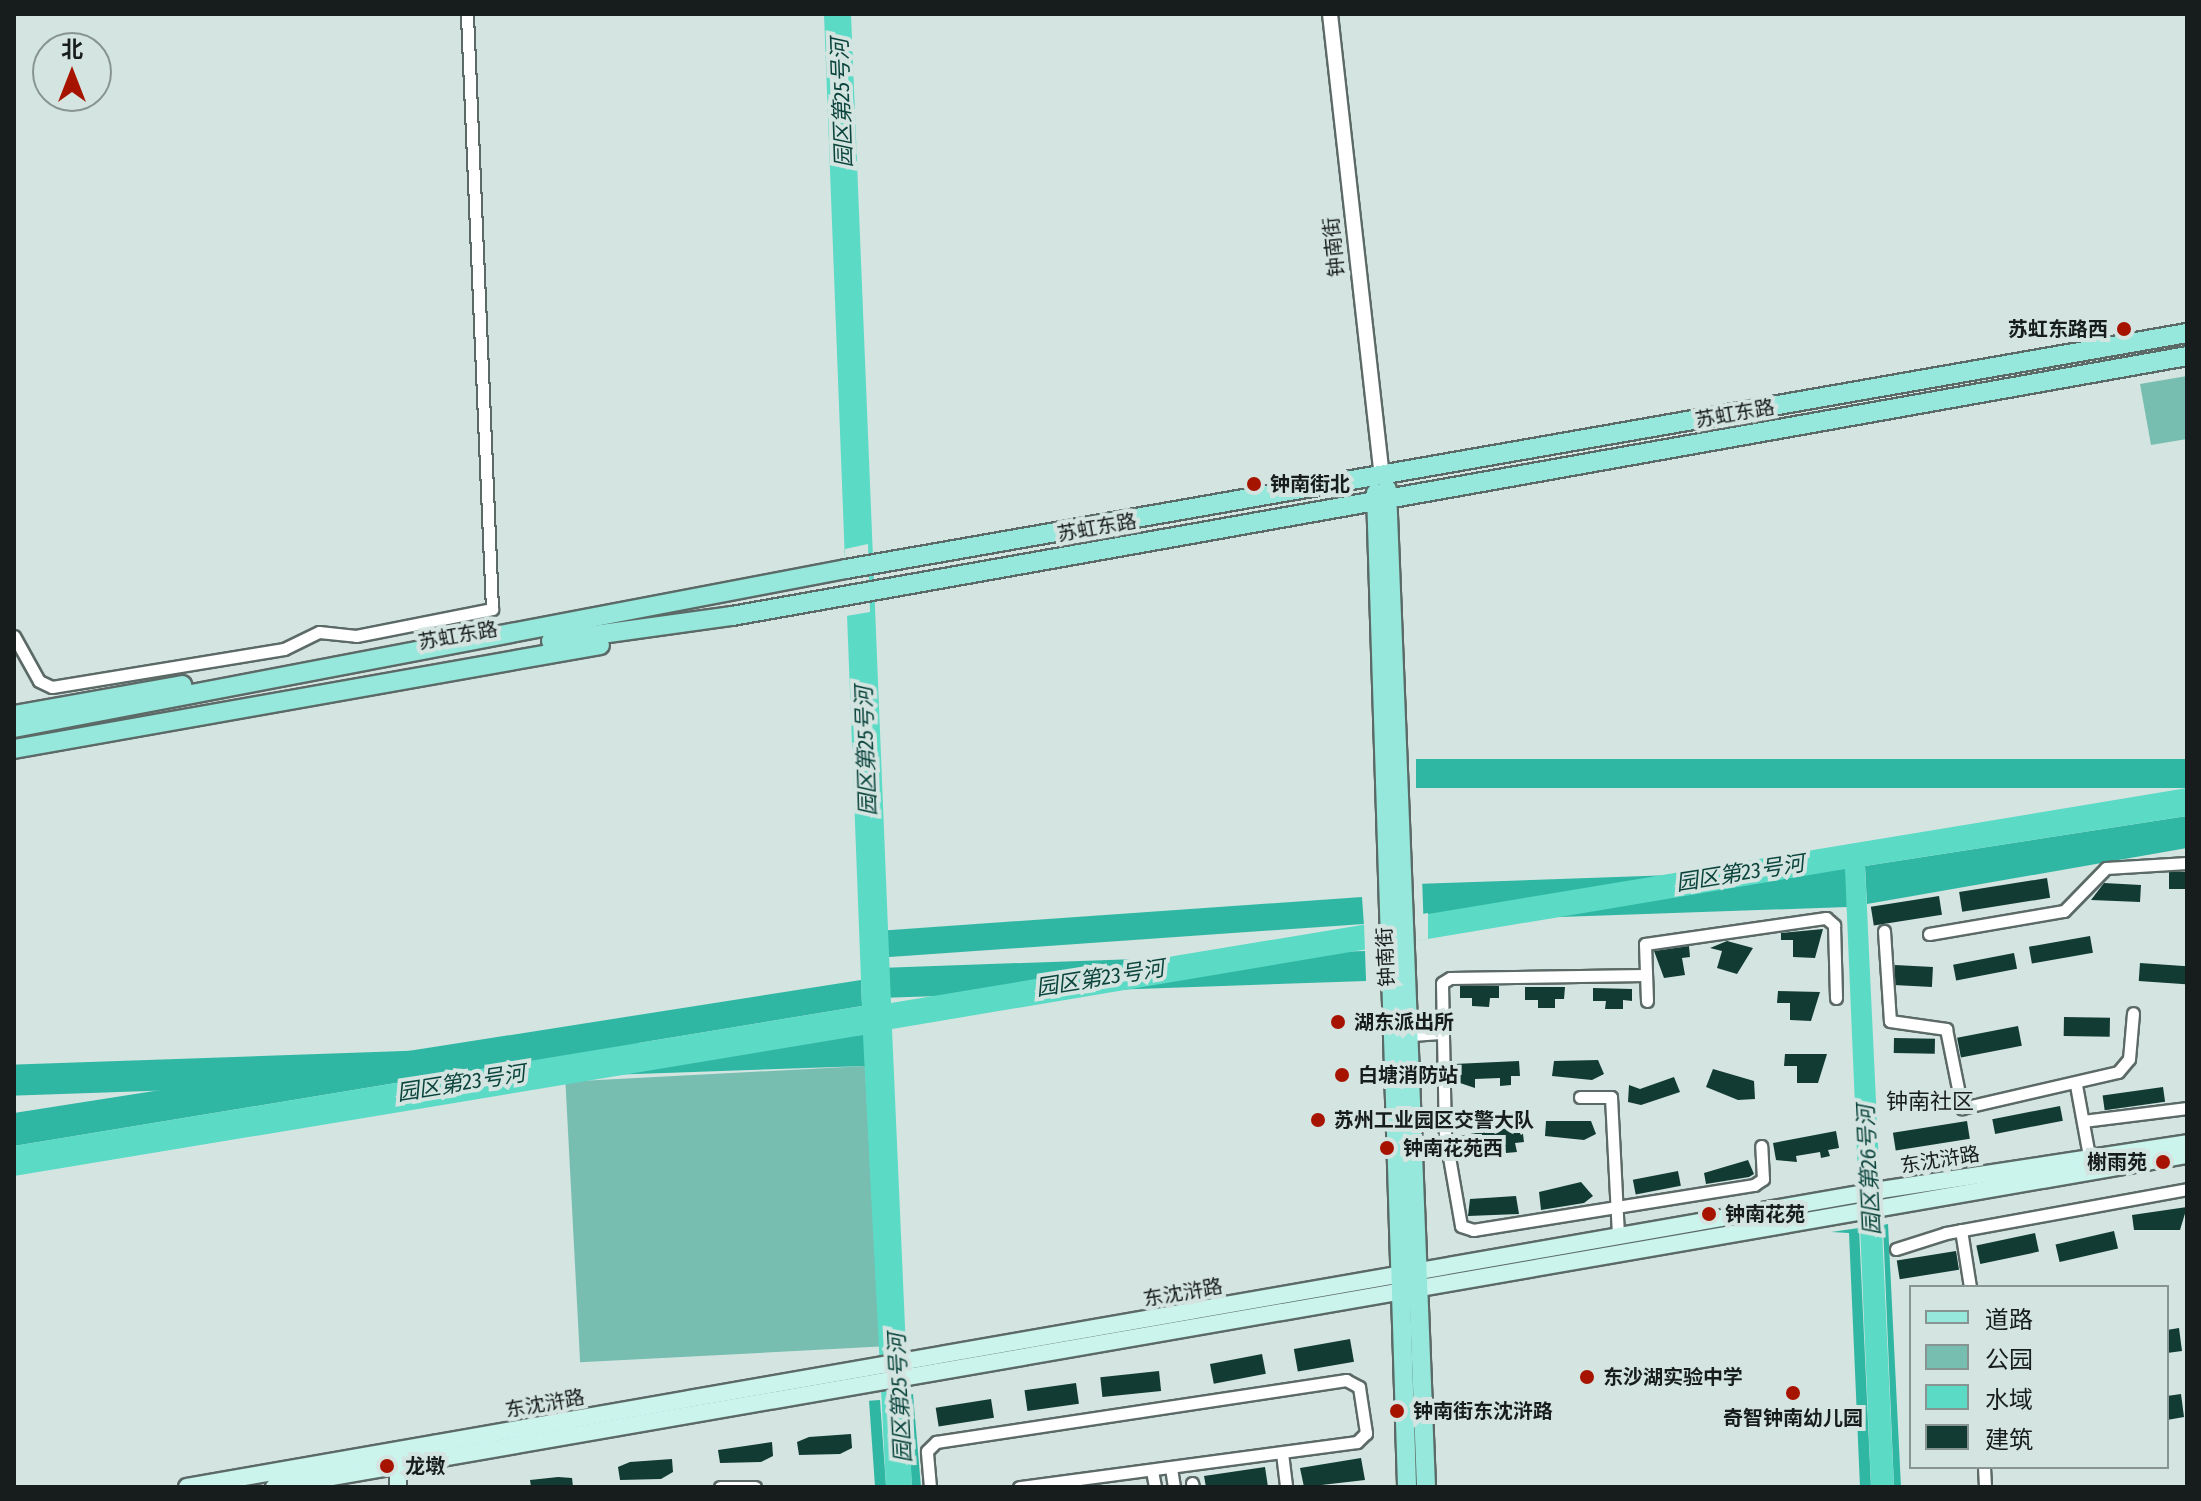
<!DOCTYPE html>
<meta charset="utf-8">
<style>
body{margin:0}
#map{position:relative;width:2201px;height:1501px;overflow:hidden;background:#d4e4e0;font-family:"Fira Sans Condensed","Noto Sans SC",sans-serif}
div>[style]{position:absolute}
[style*='--x']{left:calc(var(--x)*1px);top:calc(var(--y)*1px);width:calc(var(--w)*1px);rotate:calc(var(--a)*1deg)}
.green>*{inset:0;background:#77beb1;transform-origin:0 0}
.forest>*{inset:0;background:#2fb7a4;transform-origin:0 0}
.water>*{inset:0;background:#5bdac6}
.pier>*{inset:0;background:#d4e4e0}
.building>*{inset:0;background:#123b34;transform-origin:0 0}
.roads{filter:drop-shadow(2px 0 #5c6a67) drop-shadow(-2px 0 #5c6a67) drop-shadow(0 2px #5c6a67) drop-shadow(0 -2px #5c6a67)}
.minor>*{height:11px;margin:-5.5px;padding:0 5.5px;transform-origin:5.5px;border-radius:5.5px;background:#fff}
.tertiary>*{height:14px;margin:-7px;padding:0 7px;transform-origin:7px;border-radius:7px;background:#fff}
.secondary>*{height:16px;margin:-8px;padding:0 8px;transform-origin:8px;border-radius:8px;background:#cbf4ed}
.primary>*{height:18px;margin:-9px;padding:0 9px;transform-origin:9px;border-radius:9px;background:#97e8dc}
.dots>*{width:22px;height:22px;translate:-50% -50%;box-sizing:border-box;border:4px solid #d4e4e0;border-radius:50%}
span{translate:-50% -50%;white-space:nowrap;text-align:center;line-height:1.15;-webkit-text-stroke:8px #d4e4e0;paint-order:stroke}
.street-label{font-size:20px;color:#171d1c}
.poi-label{font-size:20px;color:#171d1c;font-weight:700}
.right{translate:-100% -50%;text-align:right}
.left{translate:0 -50%;text-align:left}
.water-label{font-size:22px;color:#0a443c;font-style:italic}
.neighbourhood-label{font-size:22px;color:#171d1c}
.frame{position:absolute;inset:0;border:16px solid #171d1c;pointer-events:none}
.legend{position:absolute;left:1909px;top:1285px;width:260px;height:184px;box-sizing:border-box;background:#d4e4e0;border:2px solid #889492;margin:0;padding:10px 14px;list-style:none;font-size:24px;color:#171d1c}
.legend li{display:flex;align-items:center;gap:16px;height:40px}
.legend b{width:40px;border:2px solid #889492}
.north{position:absolute;left:32px;top:32px;width:80px;height:80px;box-sizing:border-box;background:#d4e4e0;border:2px solid #889492;border-radius:50%;rotate:0deg;font-size:22px;font-weight:700;line-height:32px;text-align:center;color:#171d1c}
.north::after{content:'';display:block;margin:auto;width:28px;height:36px;background:#a61400;clip-path:polygon(50% 0,100% 100%,50% 72%,0 100%)}
</style>
<div id="map">
<div class="green">
<i style="clip-path:polygon(2187px 376px,2187px 439px,2151px 445px,2140px 384px)"></i>
<i style="left:865px;top:1066px;width:281px;height:300px;rotate:87deg"></i>
</div>
<div class="forest">
<i style="left:2187px;top:759px;width:29px;height:771px;rotate:90deg"></i>
<i style="clip-path:polygon(2187px 816px,2187px 848px,1867px 904px,1865px 866px)"></i>
<i style="left:1846px;top:869px;width:38px;height:424px;rotate:88deg"></i>
<i style="left:1362px;top:897px;width:27px;height:479px;rotate:86deg"></i>
<i style="left:1365px;top:951px;width:30px;height:479px;rotate:88deg"></i>
<i style="clip-path:polygon(861px 980px,862px 1006px,14px 1146px,14px 1113px)"></i>
<i style="left:864px;top:1035px;width:31px;height:862px;rotate:88deg"></i>
<i style="clip-path:polygon(1888px 1224px,1901px 1487px,1894px 1487px,1883px 1225px)"></i>
<i style="clip-path:polygon(1859px 1228px,1871px 1487px,1860px 1487px,1849px 1233px,1831px 1232px)"></i>
<i style="clip-path:polygon(913px 1394px,921px 1487px,912px 1487px,906px 1395px)"></i>
<i style="left:880px;top:1400px;width:87px;height:11px;rotate:86deg"></i>
</div>
<div class="water">
<i style="clip-path:polygon(824px 14px,851px 14px,891px 1003px,2187px 788px,2187px 816px,1865px 866px,1894px 1487px,1871px 1487px,1845px 869px,892px 1029px,912px 1487px,886px 1487px,863px 1035px,14px 1176px,14px 1146px,862px 1006px)"></i>
</div>
<div class="pier">
<i style="clip-path:polygon(868px 544px,870px 612px,846px 616px,845px 549px)"></i>
<i style="clip-path:polygon(1428px 913px,1428px 939px,1365px 951px,1364px 924px)"></i>
</div>
<div class="building">
<i style="left:2187px;top:872px;width:17px;height:18px;rotate:90deg"></i>
<i style="left:2047px;top:878px;width:20px;height:89px;rotate:81deg"></i>
<i style="clip-path:polygon(2104px 883px,2141px 885px,2140px 902px,2091px 900px)"></i>
<i style="left:1939px;top:896px;width:19px;height:69px;rotate:81deg"></i>
<i style="clip-path:polygon(1823px 929px,1815px 958px,1793px 957px,1793px 940px,1781px 940px,1781px 933px)"></i>
<i style="left:2090px;top:936px;width:17px;height:62px;rotate:80deg"></i>
<i style="clip-path:polygon(1727px 941px,1753px 948px,1737px 974px,1717px 968px,1722px 951px,1710px 948px)"></i>
<i style="clip-path:polygon(1689px 946px,1690px 957px,1682px 958px,1685px 975px,1664px 978px,1654px 951px)"></i>
<i style="left:2014px;top:953px;width:16px;height:62px;rotate:79deg"></i>
<i style="left:2140px;top:963px;width:47px;height:18px;rotate:4deg"></i>
<i style="left:1895px;top:965px;width:38px;height:20px;rotate:3deg"></i>
<i style="clip-path:polygon(1460px 986px,1499px 986px,1499px 998px,1490px 998px,1489px 1007px,1472px 1006px,1472px 998px,1460px 998px)"></i>
<i style="clip-path:polygon(1525px 987px,1565px 987px,1564px 999px,1555px 999px,1555px 1008px,1538px 1008px,1538px 1000px,1525px 1000px)"></i>
<i style="clip-path:polygon(1593px 988px,1632px 989px,1632px 1001px,1623px 1000px,1623px 1009px,1605px 1009px,1606px 1001px,1593px 1001px)"></i>
<i style="clip-path:polygon(1778px 991px,1820px 992px,1811px 1021px,1790px 1020px,1790px 1003px,1777px 1003px)"></i>
<i style="left:2064px;top:1017px;width:46px;height:19px;rotate:1deg"></i>
<i style="left:2018px;top:1026px;width:20px;height:62px;rotate:79deg"></i>
<i style="left:1894px;top:1038px;width:41px;height:15px;rotate:1deg"></i>
<i style="clip-path:polygon(1785px 1054px,1827px 1054px,1818px 1083px,1797px 1083px,1797px 1066px,1784px 1066px)"></i>
<i style="clip-path:polygon(1598px 1060px,1604px 1074px,1592px 1080px,1552px 1076px,1554px 1061px)"></i>
<i style="clip-path:polygon(1519px 1061px,1520px 1076px,1511px 1076px,1511px 1085px,1500px 1086px,1500px 1078px,1475px 1079px,1475px 1088px,1454px 1081px,1454px 1064px)"></i>
<i style="clip-path:polygon(1713px 1069px,1754px 1081px,1755px 1099px,1738px 1100px,1706px 1087px)"></i>
<i style="clip-path:polygon(1674px 1077px,1680px 1092px,1641px 1105px,1628px 1102px,1629px 1085px,1640px 1089px)"></i>
<i style="left:2163px;top:1087px;width:15px;height:61px;rotate:82deg"></i>
<i style="left:2060px;top:1106px;width:15px;height:69px;rotate:79deg"></i>
<i style="clip-path:polygon(1546px 1121px,1591px 1121px,1596px 1134px,1584px 1140px,1545px 1136px)"></i>
<i style="left:1967px;top:1121px;width:18px;height:75px;rotate:81deg"></i>
<i style="clip-path:polygon(1522px 1126px,1524px 1142px,1515px 1143px,1517px 1152px,1506px 1153px,1505px 1145px,1480px 1149px,1481px 1158px,1460px 1153px,1457px 1136px)"></i>
<i style="clip-path:polygon(1836px 1131px,1839px 1148px,1828px 1150px,1830px 1156px,1821px 1158px,1820px 1152px,1796px 1156px,1797px 1162px,1776px 1160px,1773px 1143px)"></i>
<i style="clip-path:polygon(1748px 1160px,1754px 1174px,1749px 1177px,1706px 1184px,1704px 1173px)"></i>
<i style="left:1678px;top:1171px;width:15px;height:46px;rotate:79deg"></i>
<i style="clip-path:polygon(1581px 1182px,1593px 1196px,1584px 1203px,1541px 1210px,1539px 1192px)"></i>
<i style="clip-path:polygon(1516px 1196px,1519px 1214px,1468px 1216px,1470px 1199px)"></i>
<i style="clip-path:polygon(2187px 1207px,2180px 1230px,2134px 1230px,2132px 1215px)"></i>
<i style="left:2114px;top:1231px;width:18px;height:60px;rotate:77deg"></i>
<i style="left:2035px;top:1233px;width:19px;height:60px;rotate:78deg"></i>
<i style="left:1956px;top:1251px;width:19px;height:60px;rotate:81deg"></i>
<i style="clip-path:polygon(2179px 1328px,2182px 1351px,2167px 1353px,2167px 1330px)"></i>
<i style="left:1350px;top:1339px;width:23px;height:57px;rotate:80deg"></i>
<i style="left:1262px;top:1354px;width:20px;height:53px;rotate:79deg"></i>
<i style="left:1159px;top:1371px;width:20px;height:59px;rotate:84deg"></i>
<i style="left:1076px;top:1383px;width:21px;height:52px;rotate:82deg"></i>
<i style="clip-path:polygon(2181px 1394px,2184px 1417px,2167px 1420px,2167px 1396px)"></i>
<i style="left:991px;top:1399px;width:19px;height:56px;rotate:81deg"></i>
<i style="clip-path:polygon(851px 1434px,852px 1448px,840px 1454px,799px 1455px,797px 1442px,809px 1437px)"></i>
<i style="clip-path:polygon(772px 1442px,773px 1456px,761px 1462px,720px 1463px,718px 1450px)"></i>
<i style="clip-path:polygon(1361px 1458px,1365px 1480px,1304px 1487px,1300px 1468px)"></i>
<i style="clip-path:polygon(672px 1459px,673px 1472px,661px 1479px,620px 1480px,618px 1467px,630px 1462px)"></i>
<i style="clip-path:polygon(1265px 1467px,1268px 1487px,1206px 1487px,1204px 1476px)"></i>
<i style="clip-path:polygon(558px 1477px,572px 1478px,573px 1487px,531px 1487px,530px 1480px)"></i>
</div>
<div class="roads">
<div class="minor">
<i style="--x:14;--y:636;--w:51;--a:60.9"></i>
<i style="--x:39;--y:681;--w:14;--a:25"></i>
<i style="--x:52;--y:687;--w:235;--a:-9.3"></i>
<i style="--x:284;--y:649;--w:39;--a:-26"></i>
<i style="--x:319;--y:632;--w:37;--a:6"></i>
<i style="--x:356;--y:636;--w:139;--a:-11.2"></i>
<i style="--x:492;--y:609;--w:596;--a:-92.41"></i>
<i style="--x:1884;--y:931;--w:90;--a:86.2"></i>
<i style="--x:1890;--y:1021;--w:57;--a:8.1"></i>
<i style="--x:1946;--y:1029;--w:81;--a:78.6"></i>
<i style="--x:1962;--y:1108;--w:160;--a:-13"></i>
<i style="--x:2118;--y:1072;--w:17;--a:-50"></i>
<i style="--x:2129;--y:1059;--w:46;--a:-85"></i>
<i style="--x:1929;--y:934;--w:137;--a:-9.7"></i>
<i style="--x:2064;--y:911;--w:60;--a:-45.7"></i>
<i style="--x:2106;--y:868;--w:81;--a:-3.5"></i>
<i style="--x:1645;--y:975;--w:195;--a:179.1"></i>
<i style="--x:1450;--y:978;--w:9;--a:148"></i>
<i style="--x:1442;--y:983;--w:151;--a:88.9"></i>
<i style="--x:1445;--y:1134;--w:93;--a:80.1"></i>
<i style="--x:1461;--y:1226;--w:13;--a:18"></i>
<i style="--x:1473;--y:1230;--w:285;--a:-9.1"></i>
<i style="--x:1754;--y:1185;--w:11;--a:-34"></i>
<i style="--x:1763;--y:1179;--w:33;--a:-93"></i>
<i style="--x:1647;--y:1001;--w:57;--a:-92"></i>
<i style="--x:1645;--y:944;--w:183;--a:-8.2"></i>
<i style="--x:1826;--y:918;--w:11;--a:41"></i>
<i style="--x:1834;--y:925;--w:73;--a:88.4"></i>
<i style="--x:1412;--y:1035;--w:28;--a:-4"></i>
<i style="--x:2076;--y:1085;--w:72;--a:79.6"></i>
<i style="--x:1580;--y:1097;--w:31;--a:0"></i>
<i style="--x:1611;--y:1097;--w:139;--a:87.1"></i>
<i style="--x:2083;--y:1121;--w:105;--a:-7.1"></i>
<i style="--x:1961;--y:1230;--w:58;--a:81"></i>
<i style="--x:1896;--y:1249;--w:52;--a:-17.7"></i>
<i style="--x:1946;--y:1233;--w:245;--a:-10.3"></i>
<i style="--x:1282;--y:1453;--w:34;--a:83"></i>
<i style="--x:1984;--y:1467;--w:20;--a:87"></i>
<i style="--x:1171;--y:1468;--w:19;--a:81"></i>
<i style="--x:1152;--y:1471;--w:16;--a:79"></i>
<i style="--x:1192;--y:1483;--w:4;--a:76"></i>
<i style="--x:720;--y:1487;--w:35;--a:0"></i>
<i style="--x:930;--y:1487;--w:36;--a:-95"></i>
<i style="--x:927;--y:1451;--w:13;--a:-45"></i>
<i style="--x:936;--y:1442;--w:415;--a:-8.6"></i>
<i style="--x:1346;--y:1380;--w:15;--a:28"></i>
<i style="--x:1359;--y:1387;--w:47;--a:81.3"></i>
<i style="--x:1366;--y:1433;--w:13;--a:135"></i>
<i style="--x:1357;--y:1442;--w:341;--a:172.4"></i>
</div>
<div class="tertiary">
<i style="--x:1330;--y:14;--w:464;--a:83.6"></i>
</div>
<div class="secondary">
<i style="--x:391;--y:1459;--w:11;--a:49"></i>
<i style="--x:398;--y:1467;--w:20;--a:90"></i>
<i style="--x:187;--y:1487;--w:1720;--a:-9.94"></i>
<i style="--x:1881;--y:1190;--w:310;--a:-8.7"></i>
<i style="--x:274;--y:1487;--w:1942;--a:-9.85"></i>
</div>
<div class="primary">
<i style="--x:1387;--y:489;--w:999;--a:87.76"></i>
<i style="--x:1376;--y:493;--w:994;--a:88.21"></i>
<i style="--x:551;--y:641;--w:183;--a:-7.9"></i>
<i style="--x:732;--y:616;--w:1478;--a:-10.13"></i>
<i style="--x:14;--y:715;--w:171;--a:-10.1"></i>
<i style="--x:14;--y:728;--w:847;--a:-10.82"></i>
<i style="--x:846;--y:569;--w:1362;--a:-9.98"></i>
<i style="--x:14;--y:749;--w:595;--a:-10.06"></i>
</div>
</div>
<div class="dots">
<i style="left:2124px;top:329px;background:#a61400"></i>
<i style="left:1254px;top:484px;background:#a61400"></i>
<i style="left:1338px;top:1022px;background:#a61400"></i>
<i style="left:1342px;top:1075px;background:#a61400"></i>
<i style="left:1318px;top:1120px;background:#a61400"></i>
<i style="left:1387px;top:1148px;background:#a61400"></i>
<i style="left:2163px;top:1162px;background:#a61400"></i>
<i style="left:1709px;top:1214px;background:#a61400"></i>
<i style="left:1587px;top:1377px;background:#a61400"></i>
<i style="left:1793px;top:1393px;background:#a61400"></i>
<i style="left:1397px;top:1411px;background:#a61400"></i>
<i style="left:387px;top:1466px;background:#a61400"></i>
</div>
<div class="street-label">
<span style="left:1334px;top:247px;rotate:-96deg">钟南街</span>
<span style="left:1735px;top:414px;rotate:-10deg">苏虹东路</span>
<span style="left:1097px;top:528px;rotate:-10deg">苏虹东路</span>
<span style="left:458px;top:636px;rotate:-10deg">苏虹东路</span>
<span style="left:1386px;top:957px;rotate:-93deg">钟南街</span>
<span style="left:1940px;top:1160px;rotate:-9deg">东沈浒路</span>
<span style="left:1183px;top:1293px;rotate:-10deg">东沈浒路</span>
<span style="left:545px;top:1404px;rotate:-10deg">东沈浒路</span>
</div>
<div class="poi-label">
<span class="right" style="left:2108px;top:329px">苏虹东路西</span>
<span class="left" style="left:1270px;top:484px">钟南街北</span>
<span class="left" style="left:1354px;top:1022px">湖东派出所</span>
<span class="left" style="left:1358px;top:1075px">白塘消防站</span>
<span class="left" style="left:1334px;top:1120px">苏州工业园区交警大队</span>
<span class="left" style="left:1403px;top:1148px">钟南花苑西</span>
<span class="right" style="left:2147px;top:1162px">榭雨苑</span>
<span class="left" style="left:1725px;top:1214px">钟南花苑</span>
<span class="left" style="left:1603px;top:1377px">东沙湖实验中学</span>
<span class="left" style="left:1413px;top:1411px">钟南街东沈浒路</span>
<span style="left:1793px;top:1418px">奇智钟南幼儿园</span>
<span class="left" style="left:405px;top:1466px">龙墩</span>
</div>
<div class="water-label">
<span style="left:842px;top:103px;rotate:-92deg">园区第25号河</span>
<span style="left:866px;top:751px;rotate:-92deg">园区第25号河</span>
<span style="left:1740px;top:873px;rotate:-9deg">园区第23号河</span>
<span style="left:1100px;top:978px;rotate:-9deg">园区第23号河</span>
<span style="left:461px;top:1083px;rotate:-9deg">园区第23号河</span>
<span style="left:1869px;top:1170px;rotate:-93deg">园区第26号河</span>
<span style="left:900px;top:1398px;rotate:-93deg">园区第25号河</span>
</div>
<div class="neighbourhood-label">
<span style="left:1930px;top:1102px">钟南社区</span>
</div>
<div class="frame"></div>
<ul class="legend">
<li><b style="height:10px;background:#97e8dc"></b>道路</li>
<li><b style="height:22px;background:#77beb1"></b>公园</li>
<li><b style="height:22px;background:#5bdac6"></b>水域</li>
<li><b style="height:22px;background:#123b34"></b>建筑</li>
</ul>
<div class="north">北</div>
</div>
